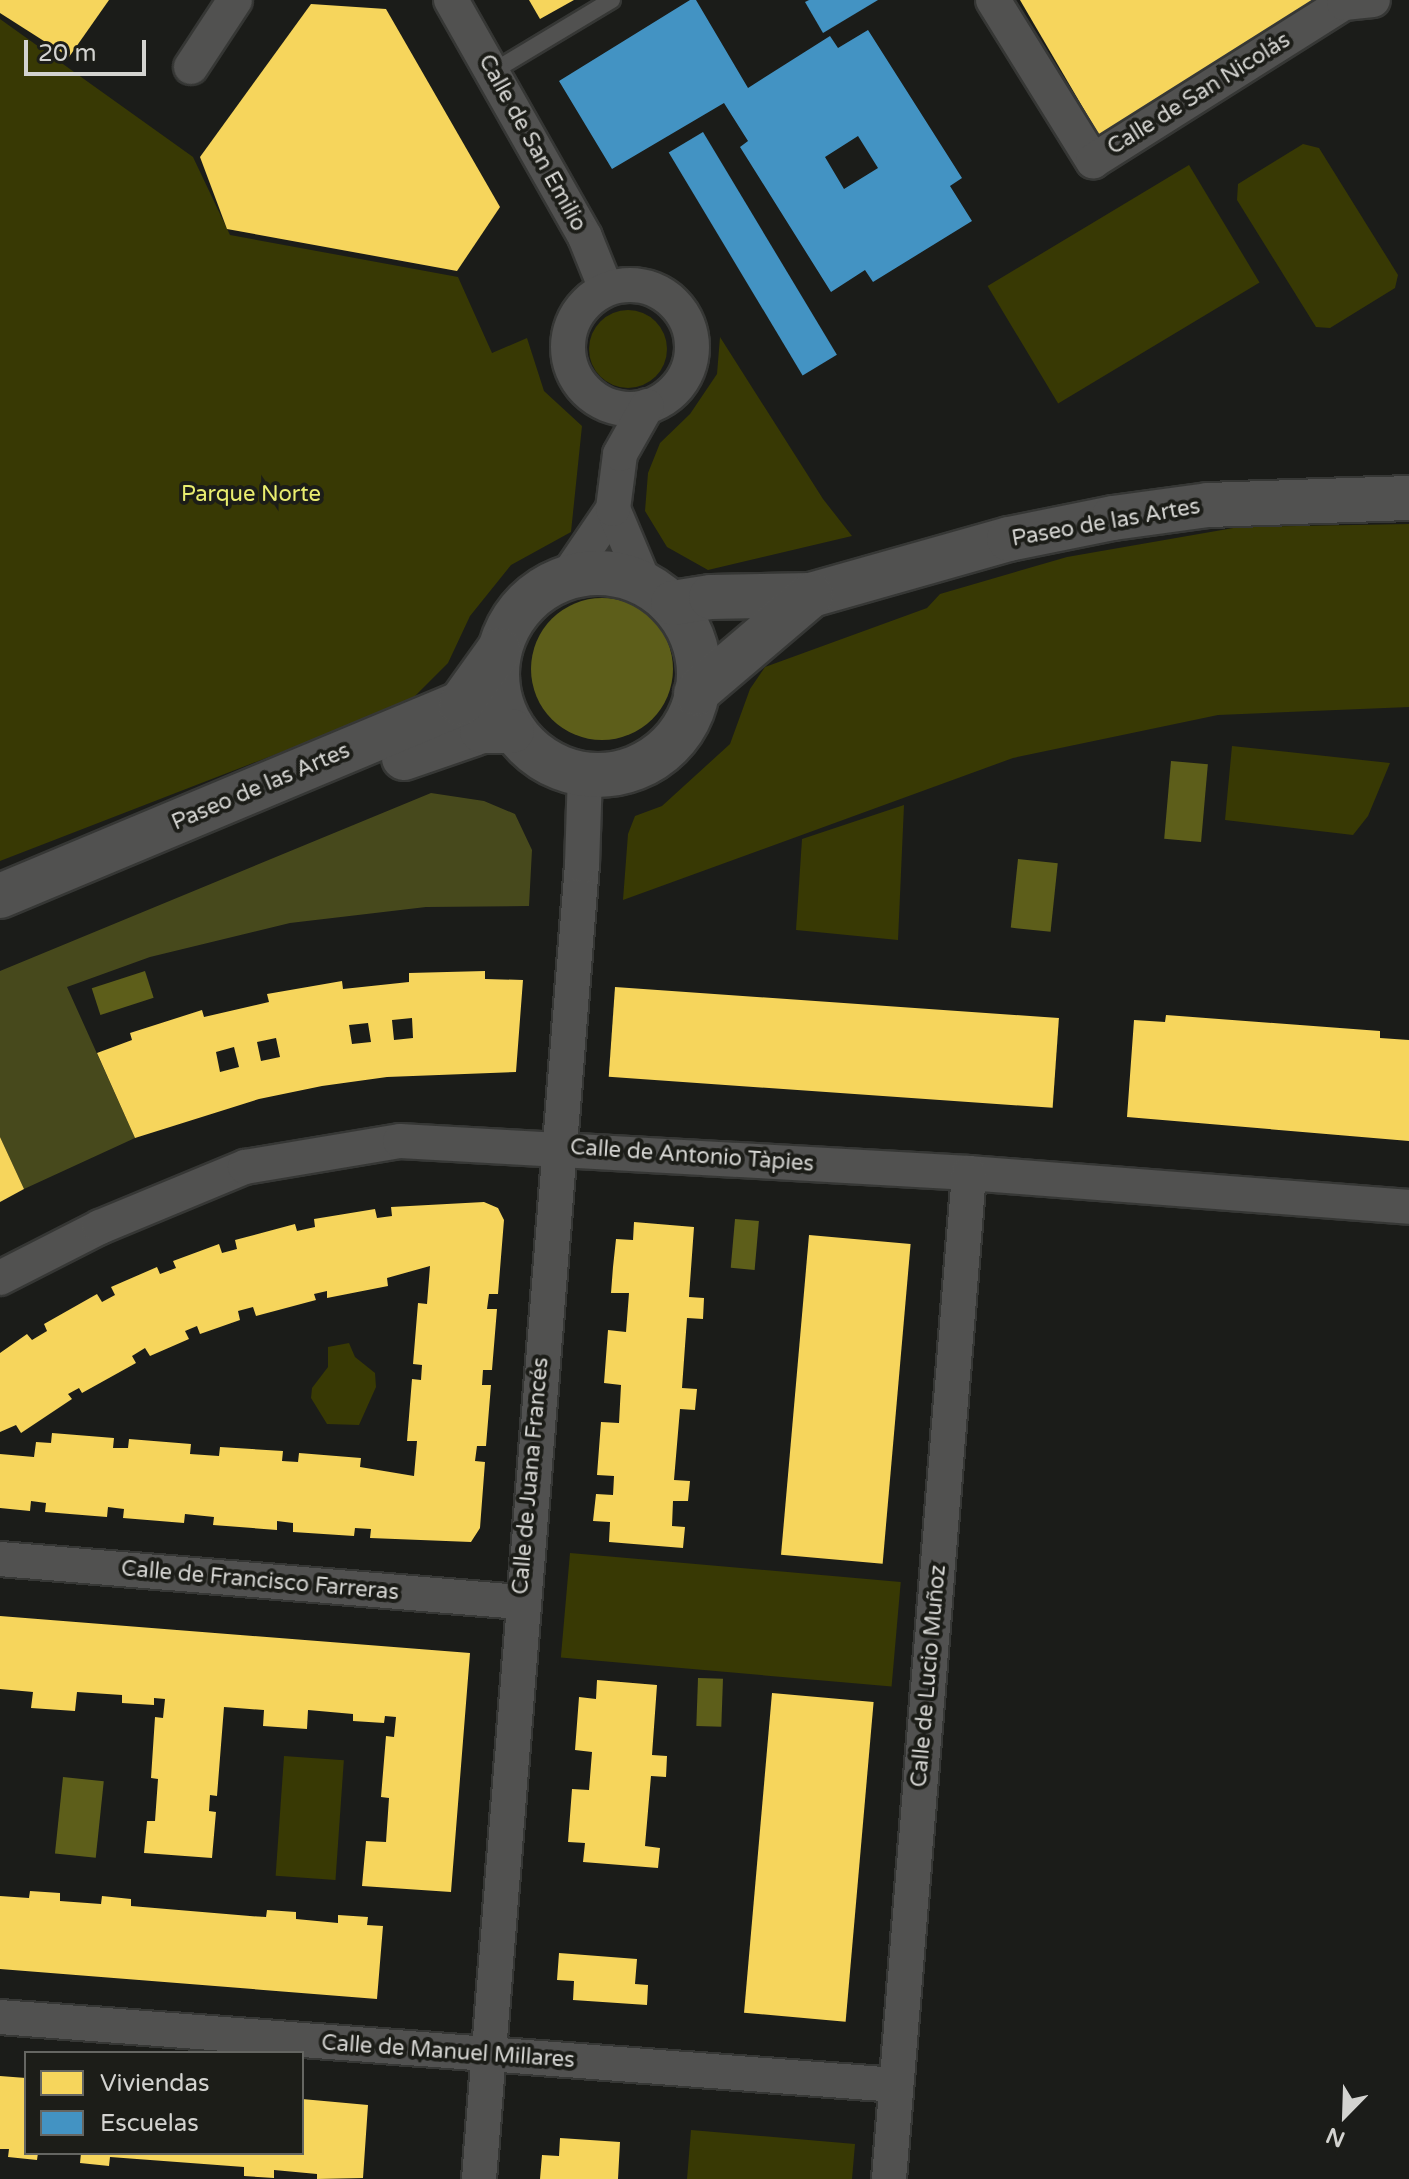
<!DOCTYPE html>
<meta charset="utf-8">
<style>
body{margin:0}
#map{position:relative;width:1409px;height:2179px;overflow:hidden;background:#1b1c19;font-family:"Varela Round",sans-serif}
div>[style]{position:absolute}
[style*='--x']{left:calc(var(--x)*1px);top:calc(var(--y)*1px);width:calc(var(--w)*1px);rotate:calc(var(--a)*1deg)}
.green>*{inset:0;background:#383904;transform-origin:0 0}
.round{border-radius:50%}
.forest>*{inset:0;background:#47491c}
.water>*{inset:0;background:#5d5e1a;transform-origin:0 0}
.homes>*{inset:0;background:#f6d55c;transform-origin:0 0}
.schools>*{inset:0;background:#4393c3;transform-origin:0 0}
.roads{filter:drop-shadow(2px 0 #363735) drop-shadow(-2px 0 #363735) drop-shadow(0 2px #363735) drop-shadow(0 -2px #363735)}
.lane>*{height:16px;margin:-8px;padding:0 8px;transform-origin:8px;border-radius:8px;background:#515150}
.street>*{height:34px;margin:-17px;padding:0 17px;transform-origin:17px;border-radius:17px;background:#515150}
.street>.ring{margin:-17px;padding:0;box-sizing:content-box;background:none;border:34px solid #515150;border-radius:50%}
.secondary>*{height:44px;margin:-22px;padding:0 22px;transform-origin:22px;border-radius:22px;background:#515150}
.secondary>.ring{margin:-22px;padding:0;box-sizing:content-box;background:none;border:44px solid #515150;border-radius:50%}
span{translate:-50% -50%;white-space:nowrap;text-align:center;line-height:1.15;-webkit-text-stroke:8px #1c1d18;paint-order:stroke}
.street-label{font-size:22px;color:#d3d3d0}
.park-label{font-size:22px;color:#e9ed6f}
.legend{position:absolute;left:24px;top:2051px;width:280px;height:104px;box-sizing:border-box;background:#1c1d18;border:2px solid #656662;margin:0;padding:10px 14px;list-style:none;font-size:24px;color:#d3d3d0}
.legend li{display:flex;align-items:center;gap:16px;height:40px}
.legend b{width:40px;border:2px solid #656662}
.north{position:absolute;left:1305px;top:2075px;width:80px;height:80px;-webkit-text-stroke:6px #1c1d18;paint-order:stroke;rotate:203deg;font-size:22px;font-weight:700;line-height:32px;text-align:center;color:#d3d3d0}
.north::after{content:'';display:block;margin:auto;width:28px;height:36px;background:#d3d3d0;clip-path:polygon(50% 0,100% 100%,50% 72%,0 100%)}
.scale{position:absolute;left:24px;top:40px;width:122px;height:36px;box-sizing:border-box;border:4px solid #d3d3d0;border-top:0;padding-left:10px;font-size:24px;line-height:28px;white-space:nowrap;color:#d3d3d0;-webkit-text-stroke:6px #1c1d18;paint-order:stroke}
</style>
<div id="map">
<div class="green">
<i style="clip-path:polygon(0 19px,193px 157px,230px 235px,458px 277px,492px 353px,527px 338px,544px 391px,582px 426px,571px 532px,511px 565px,470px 616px,448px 663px,408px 703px,0 861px)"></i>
<i style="clip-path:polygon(1303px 144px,1319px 148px,1398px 275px,1395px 288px,1330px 328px,1316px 327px,1237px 200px,1238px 184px)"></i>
<i style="left:1189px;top:165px;width:137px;height:235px;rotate:59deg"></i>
<i class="round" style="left:589px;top:310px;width:78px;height:78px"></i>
<i style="clip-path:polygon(720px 337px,823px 499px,852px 536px,708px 570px,667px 547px,645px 511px,648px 473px,660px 443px,690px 414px,717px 374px)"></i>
<i style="clip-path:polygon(1409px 524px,1409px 707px,1218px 715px,1013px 758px,623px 900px,628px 834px,635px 816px,662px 806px,730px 744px,750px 689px,765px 667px,927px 608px,940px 594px,1067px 557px,1239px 527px)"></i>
<i style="clip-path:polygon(1232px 746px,1390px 763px,1368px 816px,1353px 835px,1225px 820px)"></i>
<i style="clip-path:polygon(904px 805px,898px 940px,796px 930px,802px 839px)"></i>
<i style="clip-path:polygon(349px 1343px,355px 1357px,375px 1373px,376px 1387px,359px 1425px,327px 1424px,311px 1398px,312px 1388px,328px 1367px,328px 1347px)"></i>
<i style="left:570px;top:1553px;width:332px;height:105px;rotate:5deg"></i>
<i style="left:284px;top:1756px;width:60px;height:120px;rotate:4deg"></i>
<i style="clip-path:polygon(691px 2130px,855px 2144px,852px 2179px,687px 2179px)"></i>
</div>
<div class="forest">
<i style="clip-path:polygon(431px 793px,484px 801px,515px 814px,532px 850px,529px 906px,426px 907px,290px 923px,150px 957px,67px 987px,135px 1138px,24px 1189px,0 1137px,0 971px)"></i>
</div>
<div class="water">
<i class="round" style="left:531px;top:598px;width:142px;height:142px"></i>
<i style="left:1171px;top:761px;width:37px;height:78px;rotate:5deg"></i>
<i style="left:1018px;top:859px;width:40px;height:69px;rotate:6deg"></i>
<i style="left:145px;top:971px;width:28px;height:56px;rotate:72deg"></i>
<i style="left:735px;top:1219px;width:24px;height:49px;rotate:5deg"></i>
<i style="left:698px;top:1678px;width:25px;height:48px;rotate:2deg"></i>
<i style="left:63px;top:1777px;width:41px;height:77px;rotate:6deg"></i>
</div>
<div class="homes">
<i style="clip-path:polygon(0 0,109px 0,69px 57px,0 13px)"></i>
<i style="clip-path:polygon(529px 0,574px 0,540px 19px)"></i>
<i style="clip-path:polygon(1020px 0,1325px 0,1099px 135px)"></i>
<i style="clip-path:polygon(311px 4px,386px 9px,500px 207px,457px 271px,227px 229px,200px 157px)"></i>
<i style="clip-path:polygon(evenodd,485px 971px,485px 979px,523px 980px,516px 1072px,387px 1077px,322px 1086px,259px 1099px,135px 1138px,97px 1053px,132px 1040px,130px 1033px,202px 1010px,204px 1017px,269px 1002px,267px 994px,342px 981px,343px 989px,409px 982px,409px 973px,485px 971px,412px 1018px,413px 1038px,394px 1040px,392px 1020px,412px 1018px,485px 971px,368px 1023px,371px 1042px,352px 1044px,349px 1025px,368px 1023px,485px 971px,276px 1038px,280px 1057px,261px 1061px,257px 1042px,276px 1038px,485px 971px,234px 1047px,239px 1067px,220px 1072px,216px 1052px,234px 1047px)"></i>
<i style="left:615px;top:987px;width:445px;height:90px;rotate:4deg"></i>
<i style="clip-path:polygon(1166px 1015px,1380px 1031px,1380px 1038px,1409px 1040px,1409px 1141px,1127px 1117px,1134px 1020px,1165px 1022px)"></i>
<i style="clip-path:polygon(0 1137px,24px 1189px,0 1202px)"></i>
<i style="clip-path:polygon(484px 1202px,498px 1208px,504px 1220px,498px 1294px,489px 1294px,487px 1309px,497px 1309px,492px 1370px,483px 1370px,482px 1385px,491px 1385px,486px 1446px,477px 1446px,475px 1461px,485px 1462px,480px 1528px,471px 1542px,370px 1538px,371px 1529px,355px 1528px,354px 1536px,293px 1532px,293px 1523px,277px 1521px,277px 1530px,213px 1525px,214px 1517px,185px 1514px,184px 1523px,123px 1518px,124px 1509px,108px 1507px,107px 1517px,45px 1512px,46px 1503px,31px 1501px,30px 1511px,0 1508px,0 1454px,34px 1457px,36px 1442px,51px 1443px,52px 1433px,114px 1438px,113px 1448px,128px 1448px,129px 1439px,191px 1444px,190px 1454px,219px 1456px,220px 1447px,283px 1451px,282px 1461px,298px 1462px,299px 1453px,361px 1458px,360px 1467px,414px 1476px,417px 1441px,407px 1441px,412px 1379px,421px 1380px,422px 1365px,413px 1364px,418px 1303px,427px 1304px,430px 1266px,387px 1278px,388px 1286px,327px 1298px,327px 1291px,314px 1294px,316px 1300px,256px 1316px,253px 1307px,238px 1311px,240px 1320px,200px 1334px,197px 1326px,185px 1331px,189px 1339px,150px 1356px,145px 1348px,132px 1356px,136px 1363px,82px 1393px,79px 1388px,68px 1394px,72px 1399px,21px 1433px,16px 1425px,0 1432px,0 1353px,27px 1334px,32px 1340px,47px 1331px,44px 1324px,97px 1294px,102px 1302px,115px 1295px,111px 1287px,157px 1267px,160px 1274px,176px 1268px,173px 1261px,219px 1244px,222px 1253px,237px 1249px,235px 1240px,295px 1224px,297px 1231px,315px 1227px,314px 1219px,375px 1209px,377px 1218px,392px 1216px,391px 1207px)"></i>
<i style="clip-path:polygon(634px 1222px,694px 1227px,689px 1297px,704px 1298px,703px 1319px,687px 1318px,682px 1388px,697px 1389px,695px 1410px,680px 1409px,674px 1480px,690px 1481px,688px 1501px,673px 1501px,672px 1526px,685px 1527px,683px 1548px,609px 1542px,610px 1522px,593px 1521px,596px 1494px,613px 1495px,614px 1476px,597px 1475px,601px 1422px,619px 1423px,621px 1385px,604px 1383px,608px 1330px,626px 1332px,629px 1293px,611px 1293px,613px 1267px,616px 1239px,633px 1240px)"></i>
<i style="left:809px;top:1235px;width:102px;height:321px;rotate:5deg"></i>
<i style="clip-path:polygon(0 1616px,470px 1653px,451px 1892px,362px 1886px,366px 1841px,386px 1842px,389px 1798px,381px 1797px,386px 1736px,394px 1737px,396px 1717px,385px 1716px,384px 1723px,353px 1721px,353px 1714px,308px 1710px,307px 1729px,263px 1726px,264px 1710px,224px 1707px,217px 1796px,210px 1795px,209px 1811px,216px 1812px,212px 1858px,144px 1853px,147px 1821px,155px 1821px,158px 1779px,151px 1778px,155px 1717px,163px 1718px,165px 1699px,154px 1698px,154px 1705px,122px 1703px,122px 1695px,77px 1692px,75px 1711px,31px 1708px,33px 1692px,0 1689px)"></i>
<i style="clip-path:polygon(597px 1680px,657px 1685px,652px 1755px,667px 1756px,666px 1777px,651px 1776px,645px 1846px,660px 1848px,658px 1868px,583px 1862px,585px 1843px,568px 1842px,572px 1789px,589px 1790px,592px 1752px,575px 1750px,579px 1697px,596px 1699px)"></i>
<i style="left:772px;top:1693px;width:102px;height:321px;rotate:5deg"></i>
<i style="clip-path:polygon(30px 1891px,60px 1893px,60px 1901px,101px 1904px,102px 1896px,131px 1899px,131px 1906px,250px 1916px,266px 1917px,267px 1910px,296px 1912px,296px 1919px,338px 1923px,338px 1915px,368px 1917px,367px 1925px,383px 1926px,377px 1999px,0 1969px,0 1896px,29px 1898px)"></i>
<i style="clip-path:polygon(559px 1953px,637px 1959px,635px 1984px,648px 1985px,647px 2005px,573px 2000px,574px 1981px,557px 1980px)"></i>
<i style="clip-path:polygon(0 2076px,26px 2078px,26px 2153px,38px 2153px,37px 2160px,8px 2157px,9px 2149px,0 2149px)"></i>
<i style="clip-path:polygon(302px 2099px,368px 2105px,363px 2178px,317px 2179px,317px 2174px,274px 2170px,274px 2178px,244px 2176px,244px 2167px,110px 2157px,109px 2166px,80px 2163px,81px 2153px,302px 2153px)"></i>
<i style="clip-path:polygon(560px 2138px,620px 2142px,618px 2179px,540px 2179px,542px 2155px,559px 2156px)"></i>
</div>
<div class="schools">
<i style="clip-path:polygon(evenodd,690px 0,696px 0,748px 88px,830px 36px,838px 48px,868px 30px,962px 178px,950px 186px,972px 221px,873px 282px,865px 270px,831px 292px,740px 147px,748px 141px,724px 103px,612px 169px,559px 81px,690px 0,858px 136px,878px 168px,844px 189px,825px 157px,858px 136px)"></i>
<i style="clip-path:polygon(809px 0,878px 0,823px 33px,805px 2px)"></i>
<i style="left:703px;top:132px;width:260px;height:40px;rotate:59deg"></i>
</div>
<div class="roads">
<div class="lane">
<i style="--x:492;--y:72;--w:140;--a:-31"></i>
</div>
<div class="street">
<i style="--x:451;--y:0;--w:272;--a:60.5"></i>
<i style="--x:585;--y:237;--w:56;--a:68"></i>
<i style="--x:993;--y:0;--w:190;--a:58.2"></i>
<i style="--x:1093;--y:161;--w:297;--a:-32.2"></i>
<i style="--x:1344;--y:3;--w:29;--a:-6"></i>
<i style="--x:191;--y:67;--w:80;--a:-56.7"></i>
<i class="ring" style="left:568px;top:285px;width:90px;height:90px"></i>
<i style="--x:566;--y:578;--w:83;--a:-55.7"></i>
<i style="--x:646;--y:587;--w:85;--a:-112.9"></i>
<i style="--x:613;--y:509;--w:55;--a:-82.7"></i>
<i style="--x:620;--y:454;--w:55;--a:-60.6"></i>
<i style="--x:0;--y:1278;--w:112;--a:-27"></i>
<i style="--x:100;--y:1227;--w:157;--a:-22.5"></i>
<i style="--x:245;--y:1167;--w:157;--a:-9.5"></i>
<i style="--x:400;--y:1141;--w:570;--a:3.22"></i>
<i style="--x:969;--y:1173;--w:441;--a:4.4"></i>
<i style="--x:0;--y:1559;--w:522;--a:4.73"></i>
<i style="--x:0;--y:2017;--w:899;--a:4.34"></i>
<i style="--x:479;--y:2179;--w:1318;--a:-85.52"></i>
<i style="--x:582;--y:865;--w:91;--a:-88.1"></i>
<i style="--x:889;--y:2179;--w:1009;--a:-85.45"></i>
</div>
<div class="secondary">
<i class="ring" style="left:497px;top:573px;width:158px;height:158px"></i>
<i style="--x:673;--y:603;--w:38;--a:-9"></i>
<i style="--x:711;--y:597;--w:100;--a:-1.1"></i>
<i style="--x:811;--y:595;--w:206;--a:-15.8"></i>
<i style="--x:1009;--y:539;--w:106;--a:-11.4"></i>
<i style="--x:1113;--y:518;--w:96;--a:-7.8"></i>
<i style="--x:1208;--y:505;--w:201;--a:-2"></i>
<i style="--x:696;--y:693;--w:151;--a:-40.4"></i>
<i style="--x:404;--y:758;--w:83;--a:-19.1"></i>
<i style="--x:482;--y:731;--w:30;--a:0"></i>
<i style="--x:0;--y:896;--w:500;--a:-22.7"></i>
<i style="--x:461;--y:703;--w:65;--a:-54.4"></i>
</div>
</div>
<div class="street-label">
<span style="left:1199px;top:94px;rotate:-32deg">Calle de San Nicolás</span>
<span style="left:532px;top:143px;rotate:61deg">Calle de San Emilio</span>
<span style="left:1106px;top:523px;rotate:-10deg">Paseo de las Artes</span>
<span style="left:261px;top:787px;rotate:-23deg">Paseo de las Artes</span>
<span style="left:692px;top:1156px;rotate:4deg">Calle de Antonio Tàpies</span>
<span style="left:531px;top:1476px;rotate:-85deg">Calle de Juana Francés</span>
<span style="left:260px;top:1581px;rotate:5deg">Calle de Francisco Farreras</span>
<span style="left:929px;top:1676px;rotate:-85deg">Calle de Lucio Muñoz</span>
<span style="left:448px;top:2052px;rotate:4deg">Calle de Manuel Millares</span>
</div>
<div class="park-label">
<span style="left:251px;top:495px">Parque Norte</span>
</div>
<ul class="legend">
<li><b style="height:22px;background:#f6d55c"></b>Viviendas</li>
<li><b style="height:22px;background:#4393c3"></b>Escuelas</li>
</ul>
<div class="north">N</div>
<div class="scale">20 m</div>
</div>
